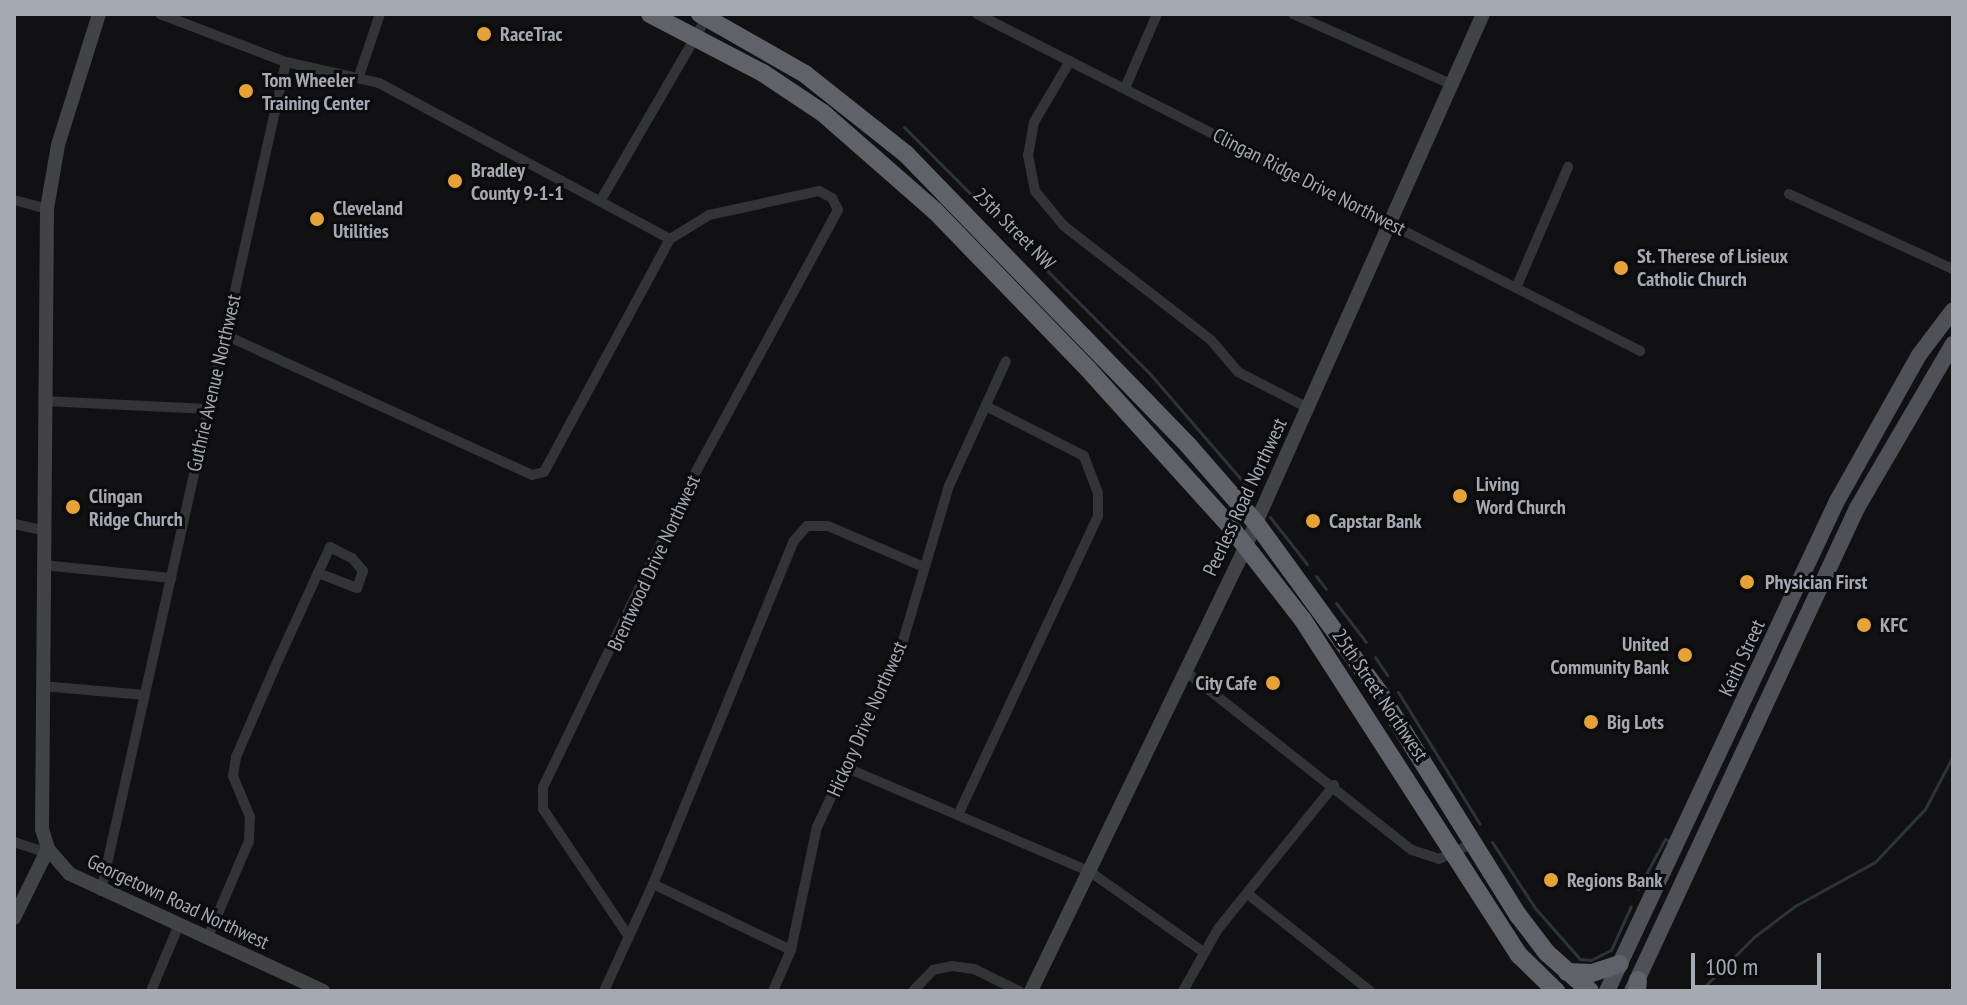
<!DOCTYPE html>
<style>
body{margin:0}
#map{position:relative;width:1967px;height:1005px;overflow:hidden;background:#111113;font-family:"PT Sans Narrow",sans-serif}
div>[style]{position:absolute}
[style*='--x']{left:calc(var(--x)*1px);top:calc(var(--y)*1px);width:calc(var(--w)*1px);rotate:calc(var(--a)*1deg)}
.stream>*{height:3px;margin:-1.5px;padding:0 1.5px;transform-origin:1.5px;border-radius:1.5px;background:#2c343a}
.street>*{height:10px;margin:-5px;padding:0 5px;transform-origin:5px;border-radius:5px;background:#333437}
.secondary>*{height:14px;margin:-7px;padding:0 7px;transform-origin:7px;border-radius:7px;background:#414347}
.primary>*{height:16px;margin:-8px;padding:0 8px;transform-origin:8px;border-radius:8px;background:#4f5156}
.highway>*{height:18px;margin:-9px;padding:0 9px;transform-origin:9px;border-radius:9px;background:#5f6268}
.dots>*{width:22px;height:22px;translate:-50% -50%;box-sizing:border-box;border:4px solid #0c0c0e;border-radius:50%}
span{translate:-50% -50%;white-space:nowrap;text-align:center;line-height:1.15;-webkit-text-stroke:6px #0c0c0e;paint-order:stroke}
.poi-label{font-size:20px;color:#a4a9b2;font-weight:700}
.left{translate:0 -50%;text-align:left}
.right{translate:-100% -50%;text-align:right}
.street-label{font-size:20px;color:#a4a9b2}
.frame{position:absolute;inset:0;border:16px solid #a4a9b2;pointer-events:none}
.scale{position:absolute;left:1691px;top:953px;width:130px;height:36px;box-sizing:border-box;border:4px solid #a4a9b2;border-top:0;padding-left:10px;font-size:24px;line-height:28px;white-space:nowrap;color:#a4a9b2;-webkit-text-stroke:6px #0c0c0e;paint-order:stroke}
</style>
<div id="map">
<div class="stream">
<i style="--x:904;--y:127;--w:350;--a:45.1"></i>
<i style="--x:1151;--y:375;--w:153;--a:49.2"></i>
<i style="--x:1270;--y:517;--w:60;--a:51.8"></i>
<i style="--x:1316;--y:576;--w:16;--a:52"></i>
<i style="--x:1336;--y:603;--w:49;--a:52.4"></i>
<i style="--x:1375;--y:657;--w:22;--a:56"></i>
<i style="--x:1398;--y:692;--w:155;--a:58.2"></i>
<i style="--x:1492;--y:842;--w:79;--a:56.9"></i>
<i style="--x:1535;--y:908;--w:68;--a:48.6"></i>
<i style="--x:1580;--y:959;--w:11;--a:5"></i>
<i style="--x:1591;--y:960;--w:22;--a:-27"></i>
<i style="--x:1611;--y:950;--w:48;--a:-65.6"></i>
<i style="--x:1638;--y:889;--w:57;--a:-61.6"></i>
<i style="--x:1665;--y:839;--w:4;--a:27"></i>
<i style="--x:1700;--y:991;--w:76;--a:-45"></i>
<i style="--x:1754;--y:937;--w:51;--a:-37.1"></i>
<i style="--x:1795;--y:906;--w:91;--a:-28.8"></i>
<i style="--x:1875;--y:862;--w:73;--a:-46.7"></i>
<i style="--x:1925;--y:809;--w:60;--a:-62.2"></i>
</div>
<div class="street">
<i style="--x:160;--y:14;--w:135;--a:20.9"></i>
<i style="--x:286;--y:62;--w:95;--a:12.7"></i>
<i style="--x:379;--y:83;--w:330;--a:28.2"></i>
<i style="--x:977;--y:14;--w:744;--a:26.94"></i>
<i style="--x:1293;--y:14;--w:173;--a:23.9"></i>
<i style="--x:1070;--y:61;--w:71;--a:120.5"></i>
<i style="--x:1034;--y:122;--w:34;--a:100"></i>
<i style="--x:1028;--y:155;--w:37;--a:79"></i>
<i style="--x:1035;--y:191;--w:45;--a:50.4"></i>
<i style="--x:1064;--y:226;--w:186;--a:37.8"></i>
<i style="--x:1211;--y:340;--w:42;--a:49.8"></i>
<i style="--x:1238;--y:372;--w:79;--a:27.2"></i>
<i style="--x:359;--y:76;--w:65;--a:-71.3"></i>
<i style="--x:1125;--y:88;--w:81;--a:-66.6"></i>
<i style="--x:1789;--y:194;--w:180;--a:24.6"></i>
<i style="--x:602;--y:198;--w:209;--a:-59.9"></i>
<i style="--x:14;--y:200;--w:34;--a:15"></i>
<i style="--x:1516;--y:288;--w:132;--a:-66.7"></i>
<i style="--x:225;--y:335;--w:337;--a:24.5"></i>
<i style="--x:532;--y:475;--w:12;--a:-14"></i>
<i style="--x:544;--y:472;--w:265;--a:-61.6"></i>
<i style="--x:670;--y:239;--w:46;--a:-31.6"></i>
<i style="--x:709;--y:215;--w:113;--a:-12.3"></i>
<i style="--x:819;--y:191;--w:15;--a:28"></i>
<i style="--x:832;--y:198;--w:13;--a:63"></i>
<i style="--x:838;--y:210;--w:306;--a:118.5"></i>
<i style="--x:692;--y:479;--w:342;--a:115.8"></i>
<i style="--x:543;--y:787;--w:22;--a:90"></i>
<i style="--x:543;--y:809;--w:154;--a:56.1"></i>
<i style="--x:44;--y:401;--w:164;--a:2.8"></i>
<i style="--x:14;--y:524;--w:30;--a:12"></i>
<i style="--x:43;--y:565;--w:129;--a:5.8"></i>
<i style="--x:1185;--y:671;--w:289;--a:38.3"></i>
<i style="--x:1412;--y:850;--w:28;--a:18"></i>
<i style="--x:1439;--y:859;--w:38;--a:-25"></i>
<i style="--x:42;--y:686;--w:103;--a:5"></i>
<i style="--x:847;--y:768;--w:263;--a:23.1"></i>
<i style="--x:1089;--y:871;--w:138;--a:35.3"></i>
<i style="--x:958;--y:815;--w:330;--a:-64.9"></i>
<i style="--x:1098;--y:516;--w:23;--a:-90"></i>
<i style="--x:1098;--y:493;--w:40;--a:-111"></i>
<i style="--x:1084;--y:456;--w:108;--a:-153"></i>
<i style="--x:14;--y:842;--w:32;--a:18"></i>
<i style="--x:653;--y:884;--w:153;--a:25.6"></i>
<i style="--x:101;--y:891;--w:849;--a:-77.42"></i>
<i style="--x:1249;--y:895;--w:154;--a:38.4"></i>
<i style="--x:207;--y:939;--w:107;--a:-66.8"></i>
<i style="--x:249;--y:841;--w:24;--a:-88"></i>
<i style="--x:250;--y:817;--w:44;--a:-112.5"></i>
<i style="--x:233;--y:776;--w:19;--a:-81"></i>
<i style="--x:236;--y:757;--w:96;--a:-66.6"></i>
<i style="--x:274;--y:669;--w:106;--a:-65.4"></i>
<i style="--x:318;--y:573;--w:29;--a:-65"></i>
<i style="--x:330;--y:547;--w:25;--a:27"></i>
<i style="--x:352;--y:558;--w:17;--a:50"></i>
<i style="--x:363;--y:571;--w:18;--a:109"></i>
<i style="--x:357;--y:588;--w:42;--a:-159"></i>
<i style="--x:151;--y:991;--w:69;--a:-67.1"></i>
<i style="--x:604;--y:991;--w:118;--a:-65.4"></i>
<i style="--x:653;--y:884;--w:370;--a:-67.7"></i>
<i style="--x:793;--y:542;--w:21;--a:-49"></i>
<i style="--x:807;--y:526;--w:21;--a:0"></i>
<i style="--x:828;--y:526;--w:104;--a:23.1"></i>
<i style="--x:773;--y:991;--w:45;--a:-66.3"></i>
<i style="--x:791;--y:950;--w:126;--a:-78.1"></i>
<i style="--x:817;--y:827;--w:195;--a:-64.8"></i>
<i style="--x:900;--y:651;--w:172;--a:-73.5"></i>
<i style="--x:949;--y:486;--w:137;--a:-65.5"></i>
<i style="--x:913;--y:991;--w:29;--a:-46"></i>
<i style="--x:933;--y:970;--w:19;--a:-12"></i>
<i style="--x:952;--y:966;--w:22;--a:8"></i>
<i style="--x:974;--y:969;--w:50;--a:26.1"></i>
<i style="--x:1183;--y:991;--w:71;--a:-60.6"></i>
<i style="--x:1218;--y:929;--w:185;--a:-51.1"></i>
</div>
<div class="secondary">
<i style="--x:99;--y:14;--w:137;--a:107.4"></i>
<i style="--x:58;--y:145;--w:65;--a:99.8"></i>
<i style="--x:47;--y:209;--w:620;--a:90.46"></i>
<i style="--x:42;--y:829;--w:21;--a:73"></i>
<i style="--x:48;--y:849;--w:33;--a:49"></i>
<i style="--x:70;--y:874;--w:279;--a:24.8"></i>
<i style="--x:14;--y:918;--w:77;--a:-63.8"></i>
<i style="--x:1031;--y:991;--w:478;--a:-64.2"></i>
<i style="--x:1239;--y:561;--w:599;--a:-65.96"></i>
</div>
<div class="primary">
<i style="--x:1607;--y:991;--w:541;--a:-64.86"></i>
<i style="--x:1837;--y:501;--w:167;--a:-60.7"></i>
<i style="--x:1919;--y:355;--w:56;--a:-52.9"></i>
<i style="--x:1632;--y:991;--w:533;--a:-65.02"></i>
<i style="--x:1857;--y:508;--w:190;--a:-59.7"></i>
</div>
<div class="highway">
<i style="--x:650;--y:14;--w:127;--a:27.6"></i>
<i style="--x:763;--y:73;--w:72;--a:33.7"></i>
<i style="--x:823;--y:113;--w:149;--a:41.2"></i>
<i style="--x:935;--y:211;--w:220;--a:45.9"></i>
<i style="--x:1088;--y:369;--w:210;--a:47.9"></i>
<i style="--x:1229;--y:525;--w:120;--a:52.1"></i>
<i style="--x:1303;--y:620;--w:399;--a:57.2"></i>
<i style="--x:1519;--y:955;--w:52;--a:44.2"></i>
<i style="--x:700;--y:14;--w:121;--a:29.7"></i>
<i style="--x:805;--y:74;--w:129;--a:38.4"></i>
<i style="--x:906;--y:154;--w:405;--a:45.9"></i>
<i style="--x:1188;--y:445;--w:103;--a:48.9"></i>
<i style="--x:1256;--y:523;--w:209;--a:54"></i>
<i style="--x:1379;--y:692;--w:263;--a:58.1"></i>
<i style="--x:1518;--y:915;--w:48;--a:52.7"></i>
<i style="--x:1547;--y:953;--w:57;--a:41.5"></i>
<i style="--x:1567;--y:972;--w:25;--a:2"></i>
<i style="--x:1592;--y:973;--w:29;--a:-18"></i>
<i style="--x:1637;--y:991;--w:11;--a:-85"></i>
</div>
<div class="dots">
<i style="left:484px;top:34px;background:#e5a237"></i>
<i style="left:246px;top:91px;background:#e5a237"></i>
<i style="left:455px;top:181px;background:#e5a237"></i>
<i style="left:317px;top:219px;background:#e5a237"></i>
<i style="left:1621px;top:268px;background:#e5a237"></i>
<i style="left:1460px;top:496px;background:#e5a237"></i>
<i style="left:73px;top:507px;background:#e5a237"></i>
<i style="left:1313px;top:521px;background:#e5a237"></i>
<i style="left:1747px;top:582px;background:#e5a237"></i>
<i style="left:1864px;top:625px;background:#e5a237"></i>
<i style="left:1685px;top:655px;background:#e5a237"></i>
<i style="left:1273px;top:683px;background:#e5a237"></i>
<i style="left:1591px;top:722px;background:#e5a237"></i>
<i style="left:1551px;top:880px;background:#e5a237"></i>
</div>
<div class="poi-label">
<span class="left" style="left:500px;top:34px">RaceTrac</span>
<span class="left" style="left:262px;top:92px">Tom Wheeler<br>Training Center</span>
<span class="left" style="left:471px;top:182px">Bradley<br>County 9-1-1</span>
<span class="left" style="left:333px;top:220px">Cleveland<br>Utilities</span>
<span class="left" style="left:1637px;top:268px">St. Therese of Lisieux<br>Catholic Church</span>
<span class="left" style="left:1476px;top:496px">Living<br>Word Church</span>
<span class="left" style="left:89px;top:508px">Clingan<br>Ridge Church</span>
<span class="left" style="left:1329px;top:521px">Capstar Bank</span>
<span class="left" style="left:1765px;top:582px">Physician First</span>
<span class="left" style="left:1880px;top:625px">KFC</span>
<span class="right" style="left:1669px;top:656px">United<br>Community Bank</span>
<span class="right" style="left:1257px;top:683px">City Cafe</span>
<span class="left" style="left:1607px;top:722px">Big Lots</span>
<span class="left" style="left:1567px;top:880px">Regions Bank</span>
</div>
<div class="street-label">
<span style="left:1309px;top:182px;rotate:27deg">Clingan Ridge Drive Northwest</span>
<span style="left:1014px;top:229px;rotate:45deg">25th Street NW</span>
<span style="left:214px;top:383px;rotate:-77deg">Guthrie Avenue Northwest</span>
<span style="left:1245px;top:497px;rotate:-65deg">Peerless Road Northwest</span>
<span style="left:654px;top:563px;rotate:-65deg">Brentwood Drive Northwest</span>
<span style="left:1742px;top:658px;rotate:-65deg">Keith Street</span>
<span style="left:1380px;top:695px;rotate:56deg">25th Street Northwest</span>
<span style="left:867px;top:719px;rotate:-66deg">Hickory Drive Northwest</span>
<span style="left:178px;top:902px;rotate:25deg">Georgetown Road Northwest</span>
</div>
<div class="frame"></div>
<div class="scale">100 m</div>
</div>
